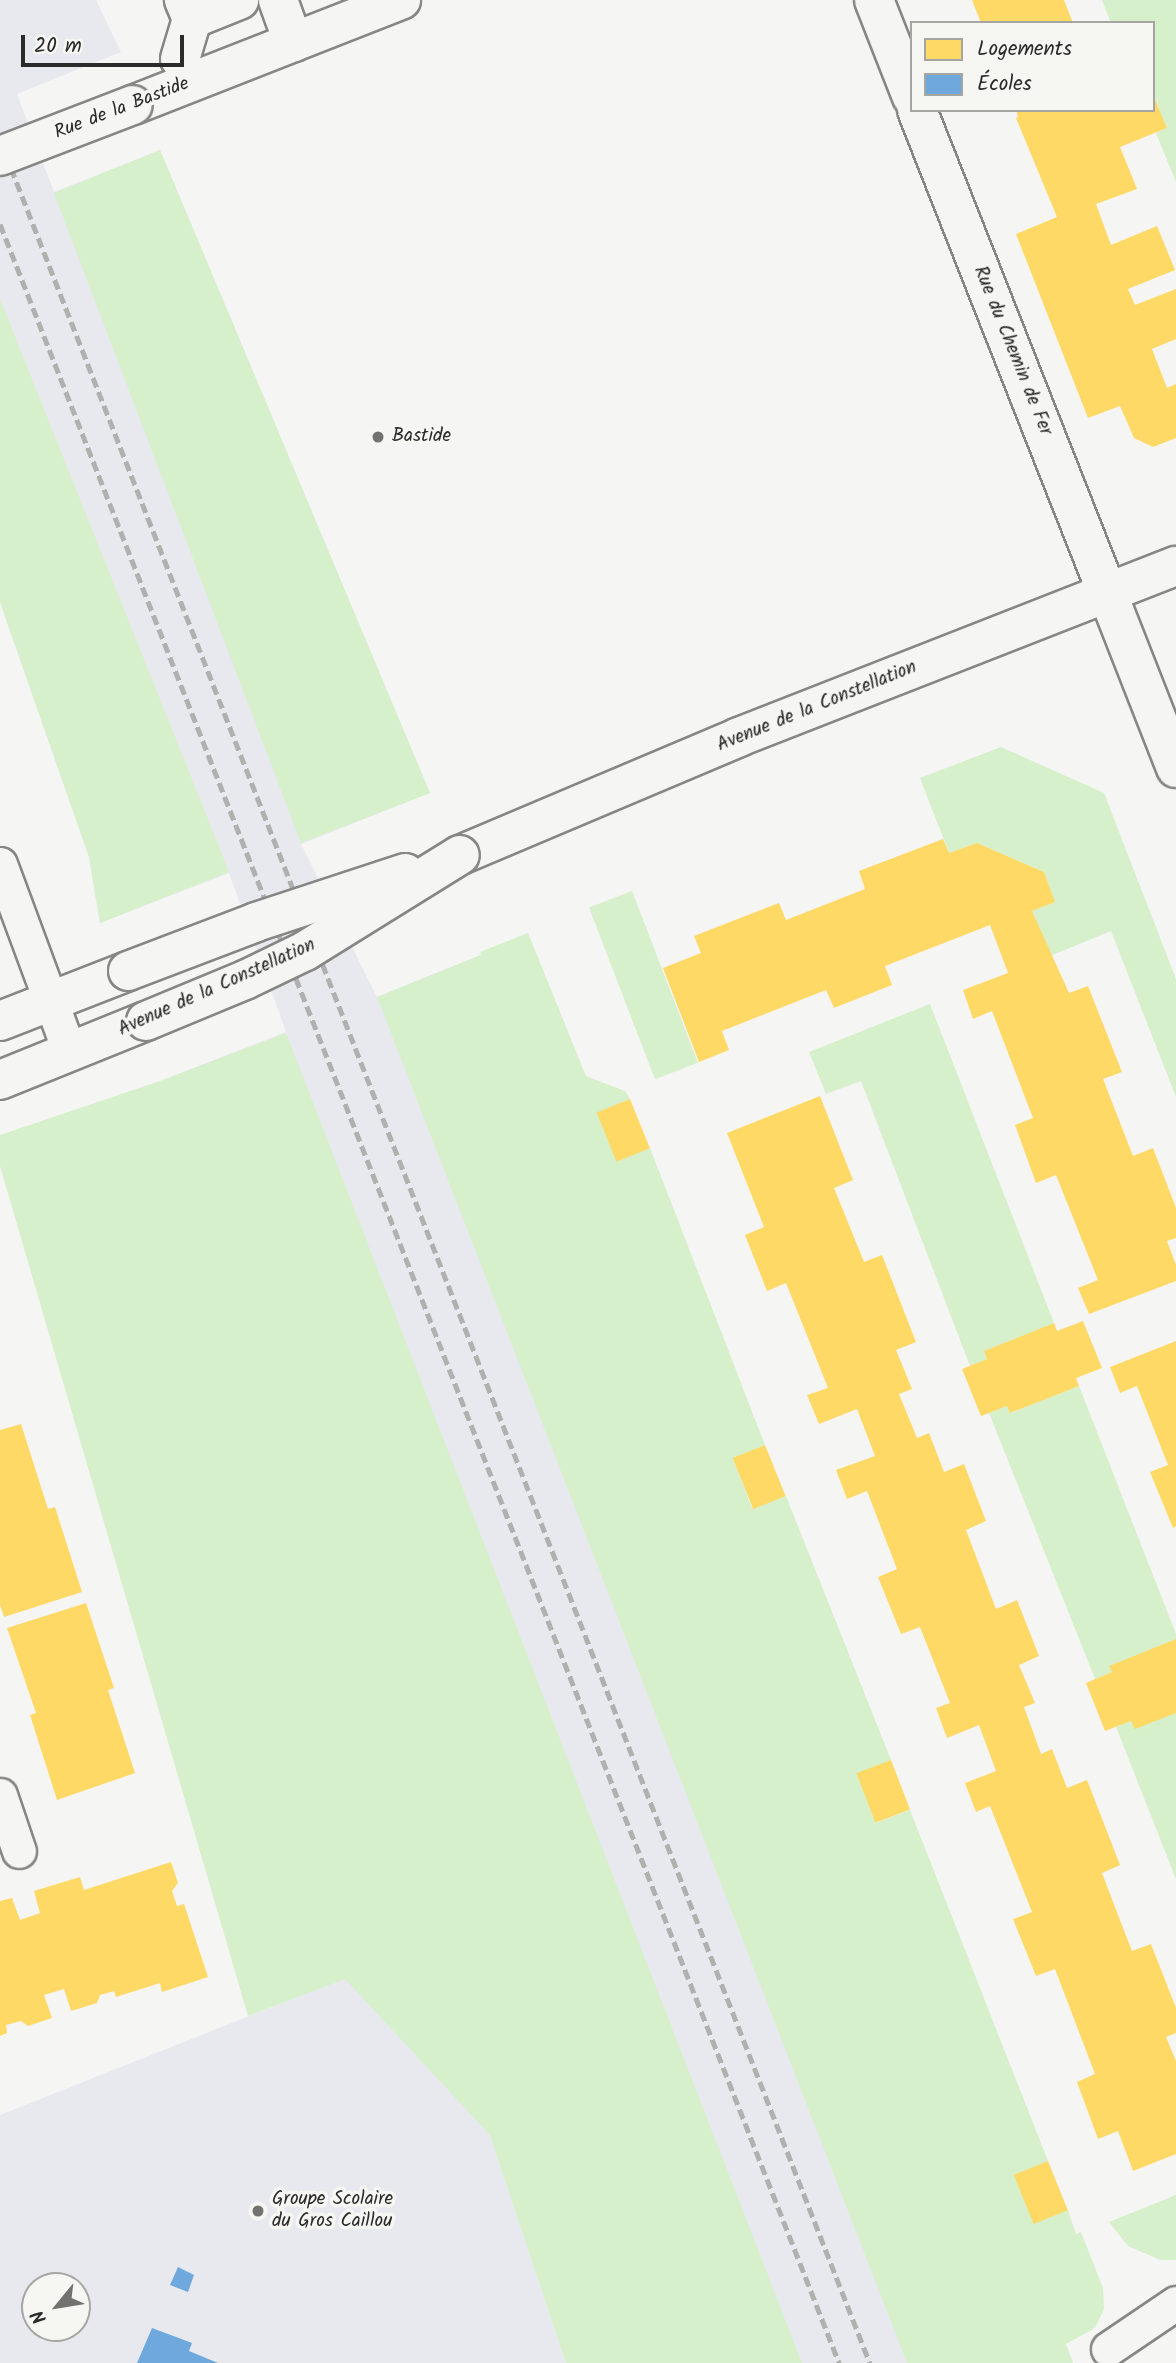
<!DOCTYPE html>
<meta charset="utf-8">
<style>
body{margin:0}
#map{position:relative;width:1176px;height:2363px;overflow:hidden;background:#f5f5f3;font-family:Kalam,sans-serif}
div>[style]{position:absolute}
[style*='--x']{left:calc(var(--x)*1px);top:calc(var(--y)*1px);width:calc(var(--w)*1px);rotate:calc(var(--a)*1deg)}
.built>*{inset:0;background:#e7e9ee}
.green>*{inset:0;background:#d5f0cb;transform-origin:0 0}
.homes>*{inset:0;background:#ffd966;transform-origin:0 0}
.schools>*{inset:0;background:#6fa8dc}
.roads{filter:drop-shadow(2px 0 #868685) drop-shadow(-2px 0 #868685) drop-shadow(0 2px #868685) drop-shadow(0 -2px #868685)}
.lane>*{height:33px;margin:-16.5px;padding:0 16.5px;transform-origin:16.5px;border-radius:16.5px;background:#f5f5f3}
.street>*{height:38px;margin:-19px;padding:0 19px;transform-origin:19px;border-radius:19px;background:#f5f5f3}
.secondary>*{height:38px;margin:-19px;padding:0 19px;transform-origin:19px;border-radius:19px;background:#f5f5f3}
.rail>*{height:5px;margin-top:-2.5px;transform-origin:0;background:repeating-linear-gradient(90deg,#b0b0af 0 10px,transparent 0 15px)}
.bridges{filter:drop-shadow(2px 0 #868685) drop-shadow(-2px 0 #868685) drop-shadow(0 2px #868685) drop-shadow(0 -2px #868685)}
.street-bridge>*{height:38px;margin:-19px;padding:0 19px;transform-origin:19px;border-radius:19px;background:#f5f5f3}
.secondary-bridge>*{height:38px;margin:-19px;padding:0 19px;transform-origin:19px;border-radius:19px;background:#f5f5f3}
.dots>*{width:19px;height:19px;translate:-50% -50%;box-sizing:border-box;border:4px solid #f6f6f2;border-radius:50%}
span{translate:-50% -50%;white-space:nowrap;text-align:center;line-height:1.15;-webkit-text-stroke:7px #f6f6f2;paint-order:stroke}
.street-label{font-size:19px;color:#2b2b2b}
.poi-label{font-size:19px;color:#2b2b2b}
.left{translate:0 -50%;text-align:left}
.legend{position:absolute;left:910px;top:21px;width:245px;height:91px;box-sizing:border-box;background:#f6f6f2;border:2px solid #a5a5a2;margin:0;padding:9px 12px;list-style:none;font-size:21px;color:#2b2b2b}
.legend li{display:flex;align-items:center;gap:14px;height:35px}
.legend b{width:35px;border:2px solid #a5a5a2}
.north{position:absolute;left:21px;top:2272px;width:70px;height:70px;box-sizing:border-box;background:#f6f6f2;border:2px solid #a5a5a2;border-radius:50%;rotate:240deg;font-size:19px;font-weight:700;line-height:28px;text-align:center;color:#2b2b2b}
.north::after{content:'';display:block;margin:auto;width:24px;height:32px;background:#727271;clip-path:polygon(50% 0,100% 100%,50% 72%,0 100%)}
.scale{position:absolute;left:21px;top:35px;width:163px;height:32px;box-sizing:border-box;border:4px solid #2b2b2b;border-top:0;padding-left:9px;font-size:21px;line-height:24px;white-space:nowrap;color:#2b2b2b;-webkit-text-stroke:5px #f6f6f2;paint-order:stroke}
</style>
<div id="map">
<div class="built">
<i style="clip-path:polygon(0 0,96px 0,121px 52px,17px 94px,54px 192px,160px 150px,430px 793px,301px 844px,377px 997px,481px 955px,1050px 2300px,1073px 2363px,632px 2363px,160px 1081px,286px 1032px,229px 873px,100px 923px,89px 857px,0 602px)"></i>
<i style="clip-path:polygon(evenodd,345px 1978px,491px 2135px,566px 2363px,0 2363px,0 2115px,345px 1978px,35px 2286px,77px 2286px,77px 2328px,35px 2328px,35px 2286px)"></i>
</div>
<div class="green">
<i style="clip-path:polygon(1102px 0,1176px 0,1176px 182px,1156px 133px,1167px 128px,1153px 93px,1153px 23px,1111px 23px)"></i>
<i style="clip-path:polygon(160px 150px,430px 793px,301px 843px,54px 193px)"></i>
<i style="clip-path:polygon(0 299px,229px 872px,100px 923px,89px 857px,0 602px)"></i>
<i style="clip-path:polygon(1001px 747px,1104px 793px,1176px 979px,1176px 1097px,1111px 931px,1050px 956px,1032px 911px,1055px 902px,1044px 872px,977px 843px,949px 853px,920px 778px)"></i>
<i style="left:632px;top:891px;width:184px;height:46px;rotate:69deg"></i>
<i style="clip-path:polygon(528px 933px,586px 1076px,625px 1091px,630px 1099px,597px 1113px,617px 1161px,650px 1148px,765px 1445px,733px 1459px,752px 1508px,786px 1496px,891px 1760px,857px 1774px,876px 1823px,910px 1810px,1048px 2161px,1014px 2175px,1034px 2223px,1068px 2210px,1076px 2234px,1081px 2232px,1103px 2288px,1104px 2309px,1095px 2328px,1066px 2344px,1073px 2363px,907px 2363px,377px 997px,481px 955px,480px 952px)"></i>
<i style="clip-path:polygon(930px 1004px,1054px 1323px,985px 1351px,987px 1359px,970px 1366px,861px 1081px,826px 1094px,809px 1052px)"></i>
<i style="clip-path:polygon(286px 1033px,802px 2363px,566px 2363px,490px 2135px,345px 1979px,248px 2016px,0 1166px,0 1135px,160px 1081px)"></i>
<i style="clip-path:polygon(1079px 1386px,1176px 1634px,1176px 1639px,1110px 1666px,1112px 1672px,1095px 1679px,989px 1413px,1007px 1406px,1011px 1413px)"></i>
<i style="clip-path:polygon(1176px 1713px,1176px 1879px,1116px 1727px,1131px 1721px)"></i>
<i style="clip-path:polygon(1176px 2195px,1176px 2260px,1160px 2260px,1128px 2246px,1109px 2222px)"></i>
</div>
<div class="homes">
<i style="clip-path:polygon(972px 0,1064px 0,1073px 23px,981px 23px)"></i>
<i style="clip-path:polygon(1153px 94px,1167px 128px,1120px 147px,1137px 189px,1096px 204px,1111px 245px,1157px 226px,1175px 270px,1128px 289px,1135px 305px,1176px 289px,1176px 339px,1152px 349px,1167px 388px,1176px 384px,1176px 438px,1153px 447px,1134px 438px,1120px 406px,1088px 418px,1016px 234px,1057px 217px,1016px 118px,1018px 117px,1016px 110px,1153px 110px)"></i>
<i style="clip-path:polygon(943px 839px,949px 853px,977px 843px,1044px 872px,1055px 902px,1032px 911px,1069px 993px,1088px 986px,1122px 1072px,1103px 1079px,1133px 1156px,1153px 1148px,1176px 1208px,1176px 1238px,1167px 1241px,1176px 1265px,1176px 1281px,1089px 1314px,1078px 1288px,1098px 1280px,1056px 1175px,1036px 1183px,1015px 1125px,1033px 1118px,992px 1011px,973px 1019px,963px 990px,1008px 973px,990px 925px,885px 966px,892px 985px,834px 1008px,826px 990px,722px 1031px,729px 1050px,699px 1062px,663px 968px,701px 953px,694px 936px,779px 903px,786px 920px,865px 889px,859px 871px)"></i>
<i style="clip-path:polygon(820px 1096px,853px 1180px,834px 1188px,864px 1262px,882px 1255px,916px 1342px,896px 1350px,912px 1389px,899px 1394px,917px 1438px,929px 1433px,944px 1472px,964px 1464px,986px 1521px,966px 1530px,996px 1609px,1017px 1600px,1039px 1656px,1019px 1665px,1035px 1703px,1024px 1707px,1041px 1754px,1052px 1749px,1067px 1788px,1087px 1780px,1120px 1865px,1102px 1873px,1118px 1915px,1132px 1951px,1151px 1944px,1176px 2008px,1176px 2033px,1166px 2037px,1176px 2061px,1176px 2154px,1133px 2171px,1118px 2131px,1098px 2139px,1077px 2082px,1095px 2074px,1055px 1969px,1036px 1976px,1013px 1919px,1032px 1912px,990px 1806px,976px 1812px,965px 1783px,996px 1771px,979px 1725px,947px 1738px,936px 1708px,950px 1703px,920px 1627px,901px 1634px,878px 1577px,897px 1569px,867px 1491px,847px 1499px,836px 1470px,875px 1456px,857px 1409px,819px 1424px,807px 1395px,828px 1388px,786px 1283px,767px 1291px,745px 1235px,764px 1227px,727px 1133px)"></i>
<i style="left:630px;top:1099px;width:53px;height:36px;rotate:68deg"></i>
<i style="clip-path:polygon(1083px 1321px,1102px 1368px,1076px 1378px,1079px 1386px,1010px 1413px,1007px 1406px,981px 1416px,962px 1369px,987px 1359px,984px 1351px,1054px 1323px,1057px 1331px)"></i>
<i style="clip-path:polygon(1176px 1341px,1176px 1526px,1173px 1528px,1150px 1472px,1168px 1465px,1137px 1386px,1120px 1393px,1110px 1367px)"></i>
<i style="clip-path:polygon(21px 1424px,48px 1509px,55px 1507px,82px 1592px,4px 1617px,0 1605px,0 1430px)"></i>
<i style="left:765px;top:1445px;width:55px;height:35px;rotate:68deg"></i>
<i style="clip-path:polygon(86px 1603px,114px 1688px,108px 1690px,135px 1773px,57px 1800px,30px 1715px,36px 1713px,7px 1628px)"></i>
<i style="clip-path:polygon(1176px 1639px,1176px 1713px,1135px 1729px,1131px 1721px,1105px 1731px,1086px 1683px,1112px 1672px,1109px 1666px)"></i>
<i style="left:891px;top:1760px;width:53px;height:37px;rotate:69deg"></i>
<i style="clip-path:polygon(171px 1862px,178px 1883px,172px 1891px,177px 1906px,184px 1904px,208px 1977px,162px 1992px,160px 1983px,116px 1997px,114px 1991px,100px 1995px,97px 2003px,71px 2011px,64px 1989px,44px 1995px,52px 2018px,28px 2026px,21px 2021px,6px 2025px,7px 2033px,0 2036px,0 1901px,12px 1898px,20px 1920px,40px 1913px,34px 1891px,80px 1877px,84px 1890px)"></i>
<i style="left:1048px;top:2161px;width:53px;height:37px;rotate:68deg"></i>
</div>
<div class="schools">
<i style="clip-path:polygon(178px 2267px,194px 2275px,188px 2292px,170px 2285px)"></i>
<i style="clip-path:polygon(152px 2328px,192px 2343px,189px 2351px,218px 2363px,137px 2363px)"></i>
</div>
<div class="roads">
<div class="lane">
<i style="--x:0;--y:864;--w:199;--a:69.7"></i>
<i style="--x:0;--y:1795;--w:59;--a:71.3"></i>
<i style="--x:1108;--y:2349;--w:82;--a:-34.1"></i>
</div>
<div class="street">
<i style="--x:278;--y:0;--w:45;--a:70.3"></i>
<i style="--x:874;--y:0;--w:104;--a:68.6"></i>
<i style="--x:192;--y:19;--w:51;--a:-22"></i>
<i style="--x:180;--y:59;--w:42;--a:-73.3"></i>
<i style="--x:192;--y:19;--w:21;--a:-113"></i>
<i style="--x:133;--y:105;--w:288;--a:-21.4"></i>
<i style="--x:917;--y:110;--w:518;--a:68.49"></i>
</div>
<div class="secondary">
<i style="--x:1107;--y:592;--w:189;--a:68.6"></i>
<i style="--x:460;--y:855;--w:303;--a:-22.9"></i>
<i style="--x:739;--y:737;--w:469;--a:-21.4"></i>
<i style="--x:0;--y:1021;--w:137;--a:-21.3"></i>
<i style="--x:0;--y:1080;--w:157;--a:-22"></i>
</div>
</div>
<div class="rail">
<i style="--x:0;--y:140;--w:2387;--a:68.63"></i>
<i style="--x:0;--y:224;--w:2298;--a:68.58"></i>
</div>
<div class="bridges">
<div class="street-bridge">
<i style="--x:0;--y:156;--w:142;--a:-21"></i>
</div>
<div class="secondary-bridge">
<i style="--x:128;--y:971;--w:137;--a:-20.9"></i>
<i style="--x:256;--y:922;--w:157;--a:-18.2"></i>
<i style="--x:146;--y:1021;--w:107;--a:-22.5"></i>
<i style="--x:245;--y:980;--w:67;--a:-25.8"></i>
<i style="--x:305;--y:951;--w:182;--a:-31.8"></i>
</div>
</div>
<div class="dots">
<i style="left:378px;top:437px;background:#727271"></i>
<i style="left:258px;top:2211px;background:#727271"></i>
</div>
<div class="street-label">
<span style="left:122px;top:109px;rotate:-21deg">Rue de la Bastide</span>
<span style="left:1012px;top:351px;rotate:68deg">Rue du Chemin de Fer</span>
<span style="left:817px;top:707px;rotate:-22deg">Avenue de la Constellation</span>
<span style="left:217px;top:988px;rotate:-24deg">Avenue de la Constellation</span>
</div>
<div class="poi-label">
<span class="left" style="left:392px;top:437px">Bastide</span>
<span class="left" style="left:272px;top:2211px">Groupe Scolaire<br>du Gros Caillou</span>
</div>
<ul class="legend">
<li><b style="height:19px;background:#ffd966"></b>Logements</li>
<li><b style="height:19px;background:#6fa8dc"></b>Écoles</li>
</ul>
<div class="north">N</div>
<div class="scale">20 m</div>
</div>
